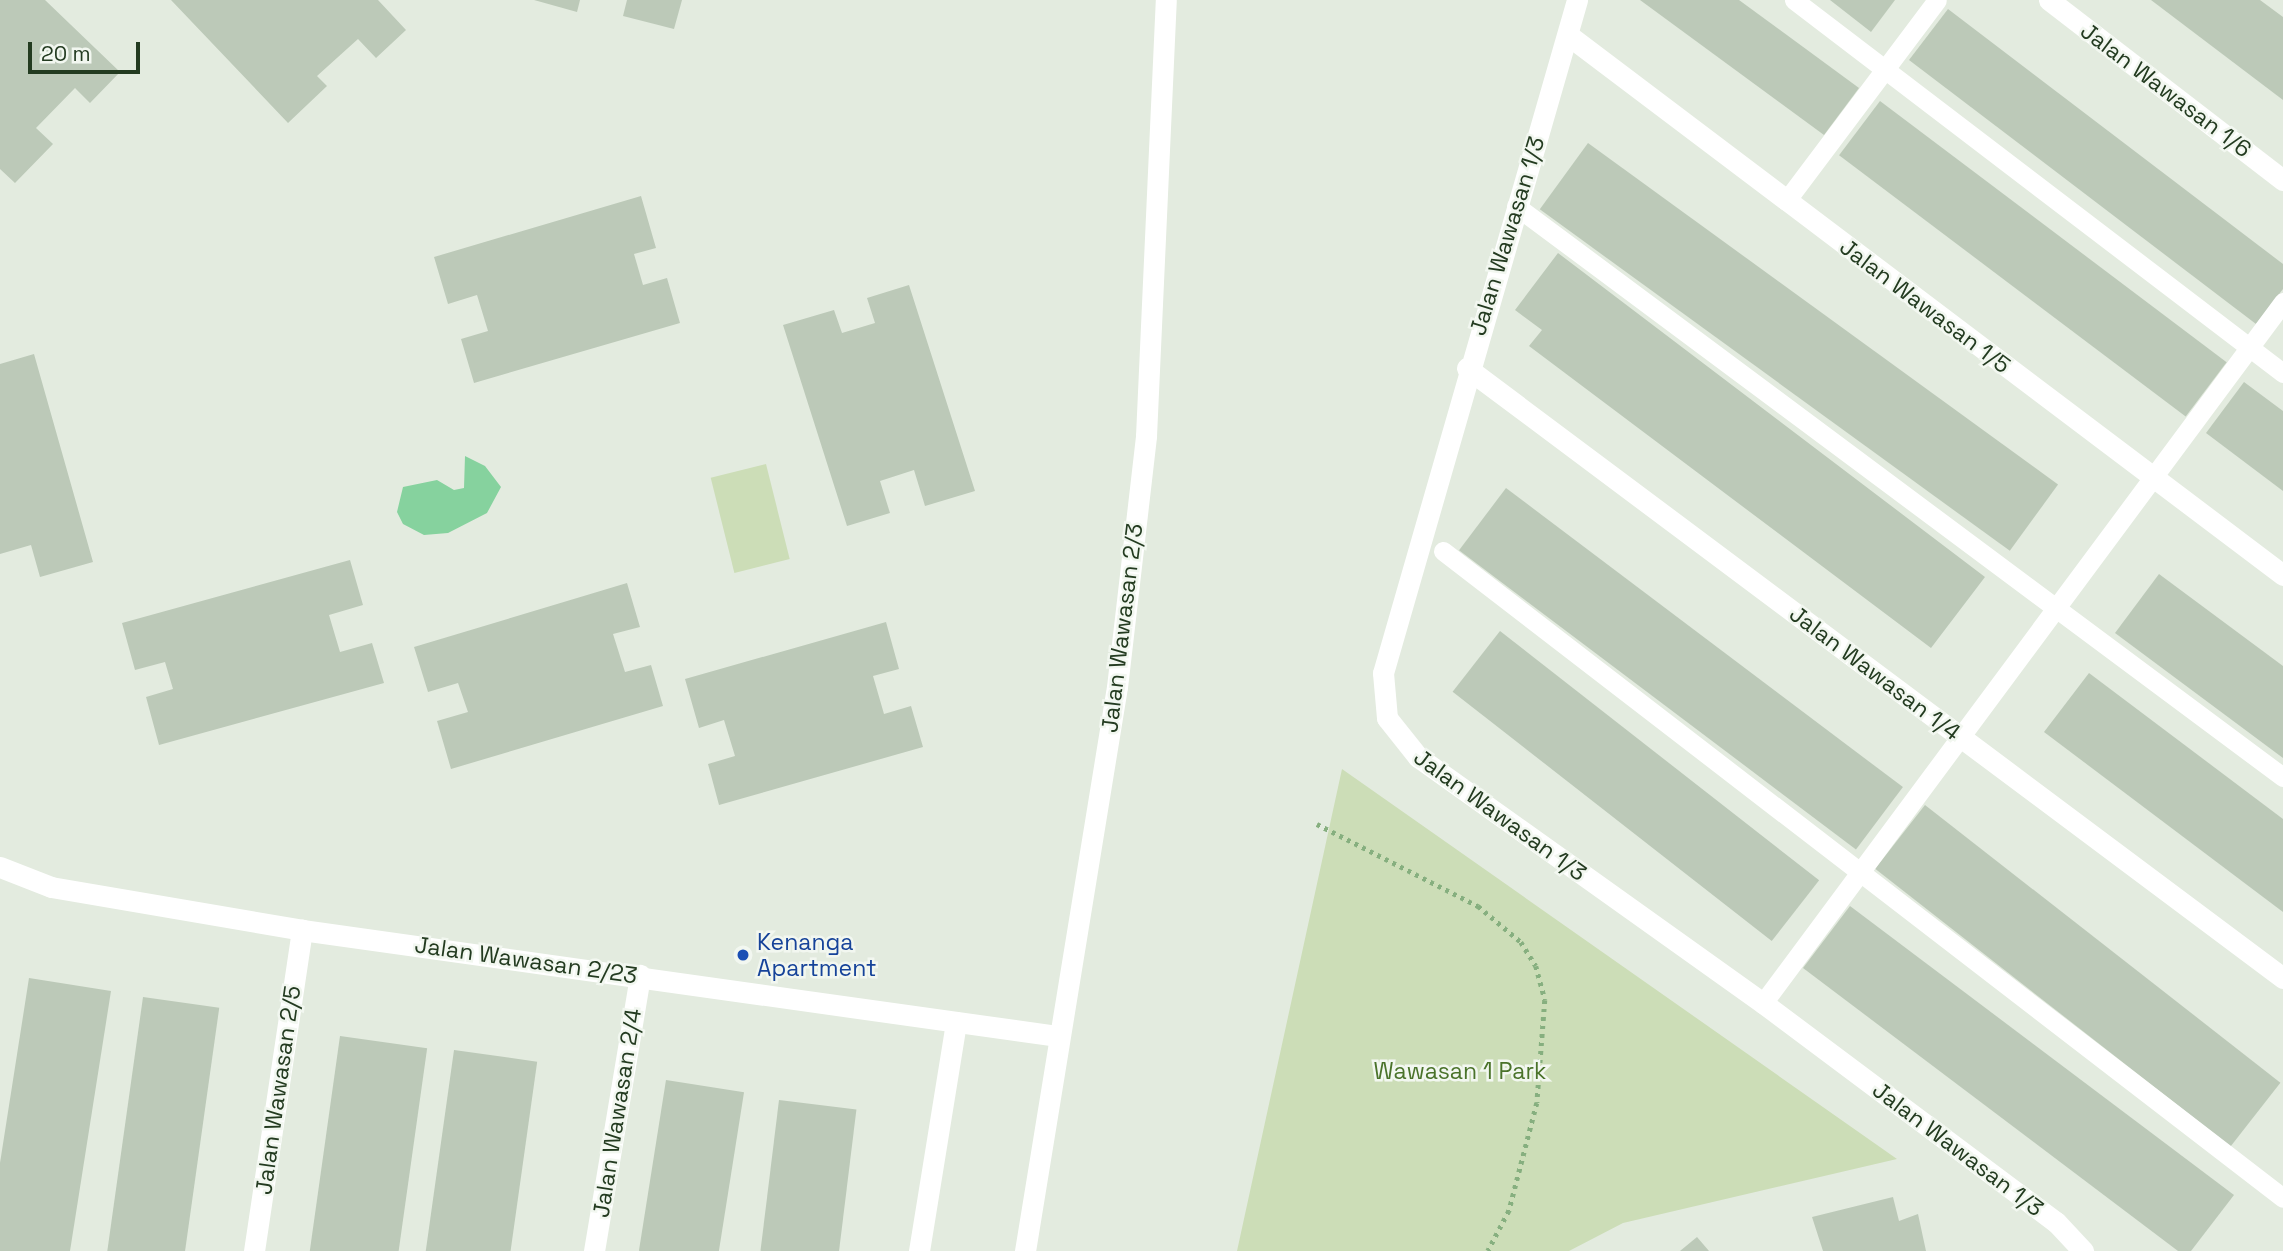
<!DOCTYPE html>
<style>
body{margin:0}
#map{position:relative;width:2283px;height:1251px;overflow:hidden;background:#e3ebdf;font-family:"Space Grotesk",sans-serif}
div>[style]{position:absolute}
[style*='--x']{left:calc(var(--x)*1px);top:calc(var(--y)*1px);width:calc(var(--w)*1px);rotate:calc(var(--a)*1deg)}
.green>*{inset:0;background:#ccddb7;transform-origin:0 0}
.water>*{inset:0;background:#86d29e}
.building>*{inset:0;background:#bcc9b8;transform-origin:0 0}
.path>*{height:4.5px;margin-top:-2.25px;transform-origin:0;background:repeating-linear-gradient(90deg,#86af7f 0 3.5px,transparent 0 8.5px)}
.service>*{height:19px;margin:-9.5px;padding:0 9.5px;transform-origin:9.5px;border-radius:9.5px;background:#fff}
.minor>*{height:21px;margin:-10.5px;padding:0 10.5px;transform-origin:10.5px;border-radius:10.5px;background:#fff}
.tertiary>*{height:21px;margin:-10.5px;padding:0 10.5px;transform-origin:10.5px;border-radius:10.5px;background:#fff}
.dots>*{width:19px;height:19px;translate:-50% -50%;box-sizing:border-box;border:4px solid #f2f7f0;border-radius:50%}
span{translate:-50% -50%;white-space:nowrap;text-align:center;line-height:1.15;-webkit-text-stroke:5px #f2f7f0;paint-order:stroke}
.street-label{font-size:23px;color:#233b20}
.transit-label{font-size:23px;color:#164399}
.left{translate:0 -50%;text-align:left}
.park-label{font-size:23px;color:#4a732a}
.scale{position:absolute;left:28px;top:42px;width:112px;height:32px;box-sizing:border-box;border:4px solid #233b20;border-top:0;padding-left:9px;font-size:21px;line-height:24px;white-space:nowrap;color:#233b20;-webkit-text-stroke:5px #f2f7f0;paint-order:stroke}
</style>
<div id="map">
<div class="green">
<i style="left:766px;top:464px;width:98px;height:57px;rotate:76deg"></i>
<i style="clip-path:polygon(1342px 769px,1897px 1159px,1623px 1223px,1569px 1251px,1237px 1251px)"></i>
</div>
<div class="water">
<i style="clip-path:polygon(465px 456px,485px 466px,501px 487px,487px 513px,448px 533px,424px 535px,403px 524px,397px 512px,403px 487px,437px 480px,454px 490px,464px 488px)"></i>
</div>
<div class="building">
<i style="clip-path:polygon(0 0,45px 0,120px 72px,90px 103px,75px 88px,36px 128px,53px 144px,15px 183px,0 169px)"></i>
<i style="clip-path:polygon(171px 0,378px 0,406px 30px,376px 58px,358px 39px,317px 76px,327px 86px,288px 123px)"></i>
<i style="clip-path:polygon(534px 0,580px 0,577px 12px)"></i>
<i style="clip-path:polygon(627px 0,682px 0,674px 29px,623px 16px)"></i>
<i style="clip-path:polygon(1640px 0,1739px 0,1859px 88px,1824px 135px)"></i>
<i style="clip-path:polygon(1830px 0,1895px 0,1871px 32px)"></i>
<i style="clip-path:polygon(2151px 0,2260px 0,2283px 17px,2283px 100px)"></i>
<i style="clip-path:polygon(1948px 9px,2283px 264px,2283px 289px,2256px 324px,1909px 60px)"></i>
<i style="left:1880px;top:101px;width:434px;height:68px;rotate:37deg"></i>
<i style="left:1588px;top:143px;width:581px;height:82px;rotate:36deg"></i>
<i style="clip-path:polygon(641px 196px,656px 248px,634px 254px,643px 285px,667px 278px,680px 323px,474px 383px,461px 339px,488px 331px,477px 295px,448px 304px,434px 257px)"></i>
<i style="clip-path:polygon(1558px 253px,1985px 577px,1931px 648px,1529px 346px,1542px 330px,1515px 310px)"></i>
<i style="clip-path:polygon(909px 285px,975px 491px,925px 506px,914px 470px,880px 481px,890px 513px,847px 526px,783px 325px,834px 310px,842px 333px,875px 323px,867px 298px)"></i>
<i style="clip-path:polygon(34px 354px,93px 562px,40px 577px,31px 545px,0 554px,0 364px)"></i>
<i style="clip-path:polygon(2244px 382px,2283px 411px,2283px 491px,2206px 433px)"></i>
<i style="left:1506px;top:488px;width:497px;height:78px;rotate:37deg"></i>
<i style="clip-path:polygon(350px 560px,363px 605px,329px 615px,340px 652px,372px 643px,384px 683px,159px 745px,146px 697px,173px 689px,165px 662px,135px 670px,122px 623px)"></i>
<i style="clip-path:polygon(2159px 574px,2283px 666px,2283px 758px,2115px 633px)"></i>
<i style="clip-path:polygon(627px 583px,640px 627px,613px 634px,625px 672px,651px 665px,663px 706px,451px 769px,437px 721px,468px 712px,458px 683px,428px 692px,414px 647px)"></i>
<i style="clip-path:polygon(886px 622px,899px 669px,873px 676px,884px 714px,911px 706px,923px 747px,719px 805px,708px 764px,735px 756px,724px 720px,699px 728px,685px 679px)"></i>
<i style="left:1500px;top:631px;width:405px;height:77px;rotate:38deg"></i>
<i style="clip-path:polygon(2089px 673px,2283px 819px,2283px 912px,2044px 732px)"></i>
<i style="left:1925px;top:805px;width:451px;height:81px;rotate:38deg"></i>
<i style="clip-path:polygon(1850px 906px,2234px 1195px,2191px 1251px,2178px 1251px,1803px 968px)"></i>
<i style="clip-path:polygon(29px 978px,111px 991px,70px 1251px,0 1251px,0 1163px)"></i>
<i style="left:143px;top:997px;width:77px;height:257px;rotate:8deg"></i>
<i style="left:340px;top:1036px;width:88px;height:217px;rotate:8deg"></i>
<i style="left:454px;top:1050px;width:84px;height:203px;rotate:8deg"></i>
<i style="left:666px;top:1080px;width:79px;height:173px;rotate:9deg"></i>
<i style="left:779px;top:1100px;width:78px;height:152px;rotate:7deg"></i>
<i style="clip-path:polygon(1893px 1197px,1899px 1221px,1918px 1214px,1926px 1251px,1823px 1251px,1812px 1217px)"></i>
<i style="clip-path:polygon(1697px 1237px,1709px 1251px,1680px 1251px)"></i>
</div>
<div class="path">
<i style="--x:1317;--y:824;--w:181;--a:27"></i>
<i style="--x:1478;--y:906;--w:56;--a:39.9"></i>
<i style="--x:1521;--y:942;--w:28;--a:58"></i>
<i style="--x:1536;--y:966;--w:35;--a:75"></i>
<i style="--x:1545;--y:1000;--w:103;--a:94.4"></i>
<i style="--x:1537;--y:1103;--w:112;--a:104.5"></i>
<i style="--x:1509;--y:1211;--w:45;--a:117.7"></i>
</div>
<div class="service">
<i style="--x:1794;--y:0;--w:615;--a:37.34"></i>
<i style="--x:1786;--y:201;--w:251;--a:-53.1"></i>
<i style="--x:1516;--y:206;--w:956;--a:36.67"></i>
<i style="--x:1443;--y:551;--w:1060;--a:37.6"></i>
<i style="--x:1763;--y:1003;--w:873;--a:-53.43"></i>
</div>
<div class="minor">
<i style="--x:1577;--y:0;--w:700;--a:106.08"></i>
<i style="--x:1383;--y:673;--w:45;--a:84.9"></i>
<i style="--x:1387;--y:718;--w:50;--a:51.5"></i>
<i style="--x:1418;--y:757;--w:424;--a:35.5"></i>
<i style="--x:1763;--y:1003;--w:366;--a:36.8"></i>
<i style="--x:2056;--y:1222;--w:40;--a:47"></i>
<i style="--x:2049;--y:0;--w:295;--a:37.6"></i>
<i style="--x:1568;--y:35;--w:896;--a:37.06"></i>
<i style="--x:1467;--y:368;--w:1019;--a:36.78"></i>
<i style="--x:0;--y:867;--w:55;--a:21.4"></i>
<i style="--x:51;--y:887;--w:255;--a:9.7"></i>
<i style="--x:302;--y:930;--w:762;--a:7.99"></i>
<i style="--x:254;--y:1251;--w:325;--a:-81.5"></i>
<i style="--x:594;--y:1251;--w:280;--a:-80.5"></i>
<i style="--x:919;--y:1251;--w:232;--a:-80.8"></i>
</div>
<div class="tertiary">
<i style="--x:1025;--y:1251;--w:571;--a:-80.74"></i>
<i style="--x:1117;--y:687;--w:253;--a:-83.4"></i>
<i style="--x:1146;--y:436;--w:436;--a:-87.4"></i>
</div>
<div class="dots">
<i style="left:743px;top:955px;background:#1a4fb4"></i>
</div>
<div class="street-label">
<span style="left:2166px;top:90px;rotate:37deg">Jalan Wawasan 1/6</span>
<span style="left:1507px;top:236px;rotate:-73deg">Jalan Wawasan 1/3</span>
<span style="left:1925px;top:306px;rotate:37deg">Jalan Wawasan 1/5</span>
<span style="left:1122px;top:628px;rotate:-83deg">Jalan Wawasan 2/3</span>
<span style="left:1875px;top:673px;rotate:37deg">Jalan Wawasan 1/4</span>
<span style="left:1500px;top:815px;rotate:36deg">Jalan Wawasan 1/3</span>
<span style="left:526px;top:960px;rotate:8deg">Jalan Wawasan 2/23</span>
<span style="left:278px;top:1090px;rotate:-82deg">Jalan Wawasan 2/5</span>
<span style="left:617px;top:1113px;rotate:-81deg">Jalan Wawasan 2/4</span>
<span style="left:1958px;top:1149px;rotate:37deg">Jalan Wawasan 1/3</span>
</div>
<div class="transit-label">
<span class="left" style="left:757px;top:955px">Kenanga<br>Apartment</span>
</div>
<div class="park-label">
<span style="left:1460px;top:1071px">Wawasan 1 Park</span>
</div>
<div class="scale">20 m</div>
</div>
